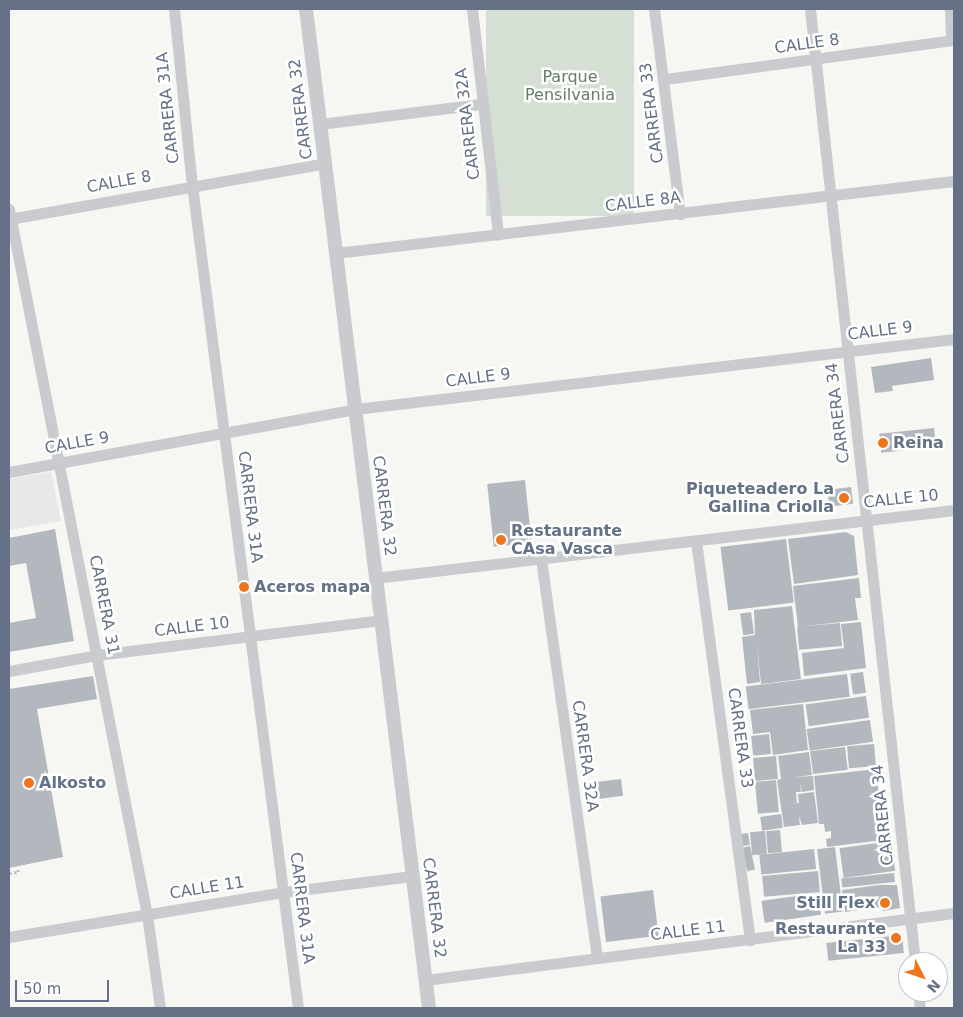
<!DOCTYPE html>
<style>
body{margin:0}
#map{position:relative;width:963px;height:1017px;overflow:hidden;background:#f6f7f3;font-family:"DejaVu Sans",sans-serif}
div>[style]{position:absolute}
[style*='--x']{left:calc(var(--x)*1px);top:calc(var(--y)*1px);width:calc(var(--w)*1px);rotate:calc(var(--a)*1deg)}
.built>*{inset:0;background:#e7e8e7}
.green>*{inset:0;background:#d6dfd4;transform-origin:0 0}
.building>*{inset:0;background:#b3b8bf;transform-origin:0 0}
.path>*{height:2.5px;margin-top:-1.25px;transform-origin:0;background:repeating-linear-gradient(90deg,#c0c1c4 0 2.5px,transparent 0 5px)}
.minor>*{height:11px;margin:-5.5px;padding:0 5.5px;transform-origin:5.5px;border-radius:5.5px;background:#c9cbcf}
.tertiary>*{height:14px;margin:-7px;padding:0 7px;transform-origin:7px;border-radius:7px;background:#c9cbcf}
.dots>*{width:14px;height:14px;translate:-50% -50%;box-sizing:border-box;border:2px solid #fff;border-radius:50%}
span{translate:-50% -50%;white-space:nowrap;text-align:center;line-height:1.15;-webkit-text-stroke:5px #fff;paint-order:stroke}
.street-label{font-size:16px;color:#647186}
.park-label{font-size:16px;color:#647d63}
.poi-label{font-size:16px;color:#647186;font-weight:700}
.left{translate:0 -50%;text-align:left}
.right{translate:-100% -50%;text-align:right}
.frame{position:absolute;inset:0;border:10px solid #647186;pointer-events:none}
.north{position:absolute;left:898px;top:952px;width:50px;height:50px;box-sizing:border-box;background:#fff;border:1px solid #c1c6cf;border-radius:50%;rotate:131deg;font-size:14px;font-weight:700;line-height:20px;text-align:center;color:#647186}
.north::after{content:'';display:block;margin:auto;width:18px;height:22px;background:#ec751e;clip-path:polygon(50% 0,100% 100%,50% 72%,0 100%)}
.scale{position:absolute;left:15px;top:980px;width:94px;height:22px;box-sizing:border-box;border:2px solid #647186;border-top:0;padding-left:6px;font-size:15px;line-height:18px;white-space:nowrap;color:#647186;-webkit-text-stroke:4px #fff;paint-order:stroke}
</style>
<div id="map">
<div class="built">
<i style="clip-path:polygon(51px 472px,61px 521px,9px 530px,9px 479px)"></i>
</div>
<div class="green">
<i style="left:486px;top:9px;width:148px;height:207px"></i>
</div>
<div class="building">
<i style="clip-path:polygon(931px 358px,934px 380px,892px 386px,893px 391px,875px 393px,871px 367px)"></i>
<i style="left:934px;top:428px;width:19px;height:55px;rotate:84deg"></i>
<i style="left:525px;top:480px;width:63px;height:38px;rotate:84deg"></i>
<i style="left:851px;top:487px;width:17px;height:24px;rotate:83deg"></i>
<i style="clip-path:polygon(55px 529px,74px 641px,9px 652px,9px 623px,36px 618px,26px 563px,9px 566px,9px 538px)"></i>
<i style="clip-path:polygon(846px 532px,854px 536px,858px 575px,794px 584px,788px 539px)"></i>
<i style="left:786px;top:539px;width:64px;height:66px;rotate:83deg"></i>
<i style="clip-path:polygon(859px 578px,861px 598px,855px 598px,858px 620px,798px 627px,793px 586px)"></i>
<i style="clip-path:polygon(792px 606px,801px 679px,761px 684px,757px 646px,760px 682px,747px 684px,742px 637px,755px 635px,754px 610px)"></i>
<i style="left:751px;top:612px;width:22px;height:11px;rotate:82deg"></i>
<i style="clip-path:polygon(861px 622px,866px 668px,804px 676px,802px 653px,844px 648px,841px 624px)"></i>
<i style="left:840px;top:623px;width:23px;height:43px;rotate:85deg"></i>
<i style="left:863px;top:672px;width:21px;height:13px;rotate:82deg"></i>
<i style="left:847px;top:674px;width:23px;height:102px;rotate:83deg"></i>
<i style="clip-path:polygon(93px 676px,97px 699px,37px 709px,63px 857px,9px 868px,9px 689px)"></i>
<i style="left:866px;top:696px;width:22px;height:61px;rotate:82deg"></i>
<i style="clip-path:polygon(803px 704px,808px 750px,773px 755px,770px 732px,787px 730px,753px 734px,750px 710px)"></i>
<i style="left:870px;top:720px;width:22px;height:64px;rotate:82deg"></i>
<i style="left:769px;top:734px;width:20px;height:18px;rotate:84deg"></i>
<i style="left:874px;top:744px;width:22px;height:27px;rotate:85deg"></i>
<i style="left:845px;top:747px;width:23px;height:35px;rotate:83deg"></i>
<i style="clip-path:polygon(809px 752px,812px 775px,795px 777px,813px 776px,814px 790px,802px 792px,800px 783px,801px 792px,796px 792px,797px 803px,790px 804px,799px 803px,798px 794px,814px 792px,818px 823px,802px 825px,799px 816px,800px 825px,784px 827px,777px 780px,781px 779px,778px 756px)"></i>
<i style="left:776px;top:756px;width:23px;height:23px;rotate:85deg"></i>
<i style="clip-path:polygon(876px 769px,883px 830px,890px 829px,891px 839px,827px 847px,826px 839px,831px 838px,831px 831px,825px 832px,824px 824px,819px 824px,814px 776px)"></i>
<i style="left:621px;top:779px;width:17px;height:29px;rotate:83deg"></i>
<i style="left:776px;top:780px;width:32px;height:21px;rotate:85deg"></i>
<i style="left:781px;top:814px;width:14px;height:21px;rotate:82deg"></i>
<i style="left:780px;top:830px;width:22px;height:14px;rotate:85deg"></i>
<i style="left:765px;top:831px;width:23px;height:15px;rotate:85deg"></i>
<i style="left:748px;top:833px;width:12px;height:7px;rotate:81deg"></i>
<i style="left:891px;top:841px;width:30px;height:52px;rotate:82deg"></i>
<i style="left:750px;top:846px;width:24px;height:8px;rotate:78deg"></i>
<i style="left:835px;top:847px;width:65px;height:18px;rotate:83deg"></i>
<i style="left:814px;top:849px;width:20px;height:55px;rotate:84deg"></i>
<i style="left:818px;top:871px;width:21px;height:56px;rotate:85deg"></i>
<i style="left:894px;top:873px;width:9px;height:53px;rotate:84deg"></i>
<i style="clip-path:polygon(879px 885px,897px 885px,900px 908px,883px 911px,882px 907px,845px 912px,842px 890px)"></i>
<i style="left:653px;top:890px;width:46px;height:53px;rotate:83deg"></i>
<i style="left:818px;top:893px;width:22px;height:57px;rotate:82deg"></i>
<i style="left:902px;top:935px;width:18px;height:76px;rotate:84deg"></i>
</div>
<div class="path">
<i style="--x:9;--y:873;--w:9;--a:-6"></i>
<i style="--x:18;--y:872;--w:5;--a:-101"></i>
</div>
<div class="minor">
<i style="--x:174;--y:9;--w:177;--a:84.2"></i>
<i style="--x:192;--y:185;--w:830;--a:82.66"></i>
<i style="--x:472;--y:9;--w:227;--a:83.4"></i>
<i style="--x:654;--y:9;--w:207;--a:82.8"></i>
<i style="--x:810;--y:9;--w:959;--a:83.71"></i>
<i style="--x:950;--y:9;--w:31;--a:88"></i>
<i style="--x:665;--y:79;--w:292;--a:-7.7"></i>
<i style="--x:320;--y:124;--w:162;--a:-7.1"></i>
<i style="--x:9;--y:209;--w:719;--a:78.94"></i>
<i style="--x:147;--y:915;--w:94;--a:82"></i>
<i style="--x:9;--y:219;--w:321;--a:-10"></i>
<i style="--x:336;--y:253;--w:622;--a:-6.65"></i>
<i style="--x:9;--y:472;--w:352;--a:-10.3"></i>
<i style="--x:355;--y:409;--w:603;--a:-6.67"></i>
<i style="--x:696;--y:541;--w:403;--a:82.3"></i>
<i style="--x:541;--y:559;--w:403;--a:82"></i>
<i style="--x:375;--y:578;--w:583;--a:-6.7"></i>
<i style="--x:9;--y:671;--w:89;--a:-10.3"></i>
<i style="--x:97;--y:655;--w:286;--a:-7"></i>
<i style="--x:9;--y:937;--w:279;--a:-9.3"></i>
<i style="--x:284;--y:892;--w:129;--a:-7.1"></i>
<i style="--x:425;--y:980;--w:533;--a:-7.22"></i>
<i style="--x:918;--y:992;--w:16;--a:83"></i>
</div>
<div class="tertiary">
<i style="--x:306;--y:9;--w:1007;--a:82.98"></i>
</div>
<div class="dots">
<i style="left:883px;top:443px;background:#ec751e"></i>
<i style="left:844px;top:498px;background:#ec751e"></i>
<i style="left:501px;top:540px;background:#ec751e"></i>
<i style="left:244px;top:587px;background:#ec751e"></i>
<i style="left:29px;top:783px;background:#ec751e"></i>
<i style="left:885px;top:903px;background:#ec751e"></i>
<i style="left:896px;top:938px;background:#ec751e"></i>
</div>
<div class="street-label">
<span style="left:807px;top:44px;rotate:-8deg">CALLE 8</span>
<span style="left:168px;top:108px;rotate:-96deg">CARRERA 31A</span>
<span style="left:301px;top:109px;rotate:-97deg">CARRERA 32</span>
<span style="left:652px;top:113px;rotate:-97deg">CARRERA 33</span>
<span style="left:468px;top:124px;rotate:-97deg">CARRERA 32A</span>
<span style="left:119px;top:182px;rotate:-10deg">CALLE 8</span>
<span style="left:643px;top:202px;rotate:-7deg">CALLE 8A</span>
<span style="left:880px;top:331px;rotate:-7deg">CALLE 9</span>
<span style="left:478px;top:378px;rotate:-7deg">CALLE 9</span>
<span style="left:838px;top:413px;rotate:-97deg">CARRERA 34</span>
<span style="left:77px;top:443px;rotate:-10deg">CALLE 9</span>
<span style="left:901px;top:499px;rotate:-6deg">CALLE 10</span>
<span style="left:384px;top:506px;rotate:83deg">CARRERA 32</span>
<span style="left:250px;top:507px;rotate:83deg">CARRERA 31A</span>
<span style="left:104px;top:605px;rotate:79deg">CARRERA 31</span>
<span style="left:192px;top:627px;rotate:-7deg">CALLE 10</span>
<span style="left:740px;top:738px;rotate:82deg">CARRERA 33</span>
<span style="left:585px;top:756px;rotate:82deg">CARRERA 32A</span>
<span style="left:883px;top:815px;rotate:-96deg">CARRERA 34</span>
<span style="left:207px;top:888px;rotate:-9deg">CALLE 11</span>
<span style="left:302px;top:908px;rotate:83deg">CARRERA 31A</span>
<span style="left:434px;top:908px;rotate:83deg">CARRERA 32</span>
<span style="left:688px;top:931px;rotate:-7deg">CALLE 11</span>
</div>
<div class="park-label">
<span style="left:570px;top:86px">Parque<br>Pensilvania</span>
</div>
<div class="poi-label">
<span class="left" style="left:893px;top:443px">Reina</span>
<span class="right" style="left:834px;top:498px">Piqueteadero La<br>Gallina Criolla</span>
<span class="left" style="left:511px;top:540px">Restaurante<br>CAsa Vasca</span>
<span class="left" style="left:254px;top:587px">Aceros mapa</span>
<span class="left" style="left:39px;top:783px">Alkosto</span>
<span class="right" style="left:875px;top:903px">Still Flex</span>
<span class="right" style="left:886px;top:938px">Restaurante<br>La 33</span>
</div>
<div class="frame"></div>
<div class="north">N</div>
<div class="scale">50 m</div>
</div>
